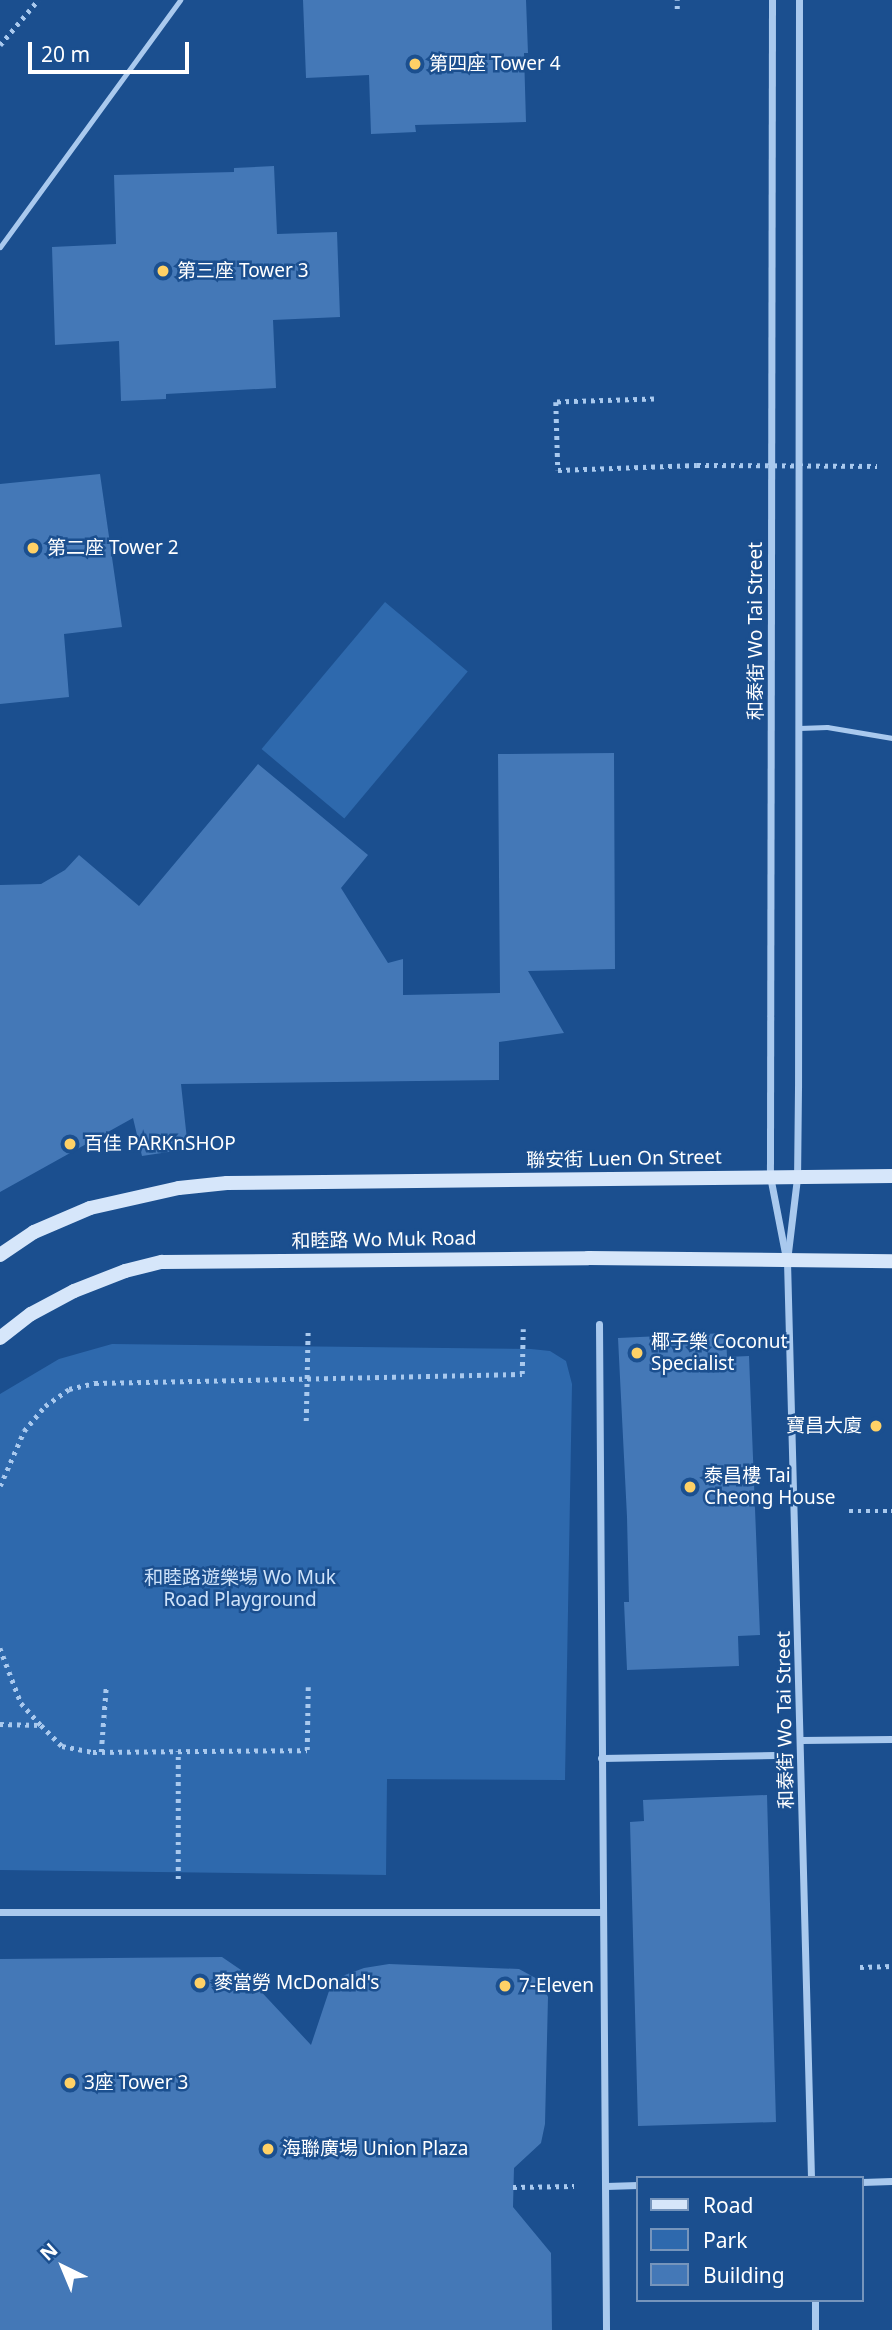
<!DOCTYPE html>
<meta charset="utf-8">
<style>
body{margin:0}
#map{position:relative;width:892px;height:2330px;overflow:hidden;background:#1b4f8f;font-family:"Noto Sans","Noto Sans SC",sans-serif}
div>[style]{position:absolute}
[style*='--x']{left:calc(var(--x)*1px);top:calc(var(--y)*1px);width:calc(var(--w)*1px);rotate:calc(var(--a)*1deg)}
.green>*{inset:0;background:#2e69ad;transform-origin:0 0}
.building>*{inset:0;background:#4478b7}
.path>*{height:4.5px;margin-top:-2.25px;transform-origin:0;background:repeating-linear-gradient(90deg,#a9c9ee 0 3.5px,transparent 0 8.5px)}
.lane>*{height:5px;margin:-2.5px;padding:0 2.5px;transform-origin:2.5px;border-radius:2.5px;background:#a9c9ee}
.street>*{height:7px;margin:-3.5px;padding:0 3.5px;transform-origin:3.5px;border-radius:3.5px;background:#a9c9ee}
.secondary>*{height:14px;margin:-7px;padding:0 7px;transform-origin:7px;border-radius:7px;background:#d6e6fa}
.path-bridge>*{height:4.5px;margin-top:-2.25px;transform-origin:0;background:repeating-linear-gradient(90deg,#a9c9ee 0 3.5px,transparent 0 8.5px)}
.dots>*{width:19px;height:19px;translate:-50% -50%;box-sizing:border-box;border:4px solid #1b4f8f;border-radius:50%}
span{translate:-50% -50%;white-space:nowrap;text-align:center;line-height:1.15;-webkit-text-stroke:5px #1b4f8f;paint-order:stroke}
.poi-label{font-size:19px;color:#fff}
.left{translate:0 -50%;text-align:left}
.right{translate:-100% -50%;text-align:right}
.street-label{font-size:19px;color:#fff}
.park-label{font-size:19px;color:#cfe3fa}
.legend{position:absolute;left:636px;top:2176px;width:228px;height:126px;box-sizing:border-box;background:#1b4f8f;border:2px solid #7695bc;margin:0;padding:9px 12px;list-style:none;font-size:21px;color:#fff}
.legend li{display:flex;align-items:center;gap:14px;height:35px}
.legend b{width:35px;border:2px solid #7695bc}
.north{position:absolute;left:28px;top:2232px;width:70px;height:70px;-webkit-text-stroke:5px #1b4f8f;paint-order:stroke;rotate:317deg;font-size:19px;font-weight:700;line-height:28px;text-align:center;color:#fff}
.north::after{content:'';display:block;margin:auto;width:24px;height:32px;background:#fff;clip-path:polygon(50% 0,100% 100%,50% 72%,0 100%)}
.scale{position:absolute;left:28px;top:42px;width:161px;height:32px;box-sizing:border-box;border:4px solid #fff;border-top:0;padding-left:9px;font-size:21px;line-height:24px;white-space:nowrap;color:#fff;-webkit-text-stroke:5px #1b4f8f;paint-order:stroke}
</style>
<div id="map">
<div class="green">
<i style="left:385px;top:602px;width:108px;height:192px;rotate:40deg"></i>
<i style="clip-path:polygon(112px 1344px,531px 1349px,550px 1351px,566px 1361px,572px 1384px,565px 1780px,387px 1779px,386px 1875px,0 1870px,0 1394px,59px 1359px)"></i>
</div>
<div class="building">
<i style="clip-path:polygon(303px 0,526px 0,528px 53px,524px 53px,526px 122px,415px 125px,416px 132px,371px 134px,369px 75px,306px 78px)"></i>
<i style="clip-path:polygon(274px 166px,277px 234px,337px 232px,340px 317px,273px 320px,276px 388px,166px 394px,166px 399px,121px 401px,119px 341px,55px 345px,52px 247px,116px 244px,114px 175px,234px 172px,234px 168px)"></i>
<i style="clip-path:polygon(100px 474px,122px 627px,64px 634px,69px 697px,0 704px,0 484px)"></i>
<i style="clip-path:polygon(614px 753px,615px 969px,528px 971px,564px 1033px,499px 1042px,499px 1080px,181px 1084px,188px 1149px,142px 1156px,133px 1118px,0 1192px,0 885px,41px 884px,65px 870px,79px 855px,139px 906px,258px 764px,368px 855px,341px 888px,388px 963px,403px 959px,403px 995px,500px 993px,498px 754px)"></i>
<i style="clip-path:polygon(726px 1333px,727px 1357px,749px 1356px,760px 1635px,738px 1636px,739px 1666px,627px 1670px,624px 1602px,629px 1602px,627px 1517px,618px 1338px)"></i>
<i style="clip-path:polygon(767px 1795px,776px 2122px,638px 2126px,630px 1822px,644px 1821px,643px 1800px)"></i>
<i style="clip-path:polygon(222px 1957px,241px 1970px,311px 2045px,329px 1991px,345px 1975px,364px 1968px,389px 1964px,519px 1969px,541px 1981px,548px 1997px,545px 2124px,541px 2143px,514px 2168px,513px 2207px,551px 2253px,552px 2330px,0 2330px,0 1959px)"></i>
</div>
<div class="path">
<i style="--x:677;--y:9;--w:9;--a:-90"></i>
<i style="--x:0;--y:45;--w:59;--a:-49.8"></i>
<i style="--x:306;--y:1421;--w:93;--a:-88.8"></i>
<i style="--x:0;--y:1486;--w:60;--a:-66.4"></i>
<i style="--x:24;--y:1431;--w:33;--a:-50"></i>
<i style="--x:45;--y:1406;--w:29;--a:-35"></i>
<i style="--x:69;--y:1389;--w:27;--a:-13"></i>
<i style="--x:95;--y:1383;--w:427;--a:-1.2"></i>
<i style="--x:522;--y:1374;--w:45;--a:-88.7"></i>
<i style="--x:849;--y:1511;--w:43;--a:0"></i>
<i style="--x:0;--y:1648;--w:59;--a:69.1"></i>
<i style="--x:21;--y:1703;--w:30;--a:48"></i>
<i style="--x:41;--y:1725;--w:30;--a:45"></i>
<i style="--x:62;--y:1746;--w:32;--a:11"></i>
<i style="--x:93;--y:1752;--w:214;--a:-0.5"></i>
<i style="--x:307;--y:1750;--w:63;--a:-89.1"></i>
<i style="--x:0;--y:1724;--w:41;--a:1.4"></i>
<i style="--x:101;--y:1752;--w:65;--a:-85.6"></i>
<i style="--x:178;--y:1879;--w:128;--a:-90"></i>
<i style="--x:860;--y:1967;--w:32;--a:-2"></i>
<i style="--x:513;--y:2187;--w:61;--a:-0.9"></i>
</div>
<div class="lane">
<i style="--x:0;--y:247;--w:306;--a:-53.9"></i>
<i style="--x:799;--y:728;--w:28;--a:-2"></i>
<i style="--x:827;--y:727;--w:66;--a:9.6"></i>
</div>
<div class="street">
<i style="--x:772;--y:0;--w:1176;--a:90.1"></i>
<i style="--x:770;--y:1176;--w:78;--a:79"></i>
<i style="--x:799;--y:0;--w:1088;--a:90.05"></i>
<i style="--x:798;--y:1088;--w:90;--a:90.6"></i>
<i style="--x:797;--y:1178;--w:84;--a:96.9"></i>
<i style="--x:787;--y:1261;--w:917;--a:88.5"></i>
<i style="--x:599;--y:1324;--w:1006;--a:89.6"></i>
<i style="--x:801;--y:1740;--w:91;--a:-0.6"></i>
<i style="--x:601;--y:1758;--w:174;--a:-1"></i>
<i style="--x:0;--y:1912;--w:601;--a:0"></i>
<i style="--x:862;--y:2182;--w:30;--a:-2"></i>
<i style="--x:606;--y:2186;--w:32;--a:-2"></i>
<i style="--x:815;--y:2300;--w:30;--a:90"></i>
</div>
<div class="secondary">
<i style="--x:0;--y:1255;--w:41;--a:-34.1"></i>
<i style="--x:34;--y:1232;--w:61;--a:-23.2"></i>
<i style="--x:90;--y:1208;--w:91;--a:-12.7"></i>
<i style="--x:179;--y:1188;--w:48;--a:-5.9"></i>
<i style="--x:227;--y:1183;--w:665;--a:-0.6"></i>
<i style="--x:0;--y:1338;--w:39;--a:-38"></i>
<i style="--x:31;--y:1314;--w:49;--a:-28.1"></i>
<i style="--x:74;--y:1291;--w:55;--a:-21.4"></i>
<i style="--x:125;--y:1271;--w:38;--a:-14"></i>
<i style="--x:162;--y:1262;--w:426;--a:-0.5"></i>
<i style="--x:588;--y:1258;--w:304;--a:0.6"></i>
</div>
<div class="path-bridge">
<i style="--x:654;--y:399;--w:98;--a:178.2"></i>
<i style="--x:556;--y:402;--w:68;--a:88.3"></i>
<i style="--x:558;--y:470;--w:139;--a:-2.1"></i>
<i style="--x:697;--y:465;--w:180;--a:0.3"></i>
</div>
<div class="dots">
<i style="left:415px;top:64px;background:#ffd166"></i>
<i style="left:163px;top:271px;background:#ffd166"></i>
<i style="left:33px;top:548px;background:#ffd166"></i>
<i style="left:70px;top:1144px;background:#ffd166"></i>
<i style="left:637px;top:1353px;background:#ffd166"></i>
<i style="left:876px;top:1426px;background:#ffd166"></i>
<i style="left:690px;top:1487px;background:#ffd166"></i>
<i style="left:200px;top:1983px;background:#ffd166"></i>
<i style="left:505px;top:1986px;background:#ffd166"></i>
<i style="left:70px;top:2083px;background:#ffd166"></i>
<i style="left:268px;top:2149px;background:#ffd166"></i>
</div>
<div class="poi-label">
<span class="left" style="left:429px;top:64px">第四座 Tower 4</span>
<span class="left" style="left:177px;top:271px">第三座 Tower 3</span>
<span class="left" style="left:47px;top:548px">第二座 Tower 2</span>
<span class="left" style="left:84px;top:1144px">百佳 PARKnSHOP</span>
<span class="left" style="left:651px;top:1353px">椰子樂 Coconut<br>Specialist</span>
<span class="right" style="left:862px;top:1426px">寶昌大廈</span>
<span class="left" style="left:704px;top:1487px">泰昌樓 Tai<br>Cheong House</span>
<span class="left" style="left:214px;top:1983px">麥當勞 McDonald's</span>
<span class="left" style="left:519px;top:1986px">7-Eleven</span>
<span class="left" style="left:84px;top:2083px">3座 Tower 3</span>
<span class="left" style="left:282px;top:2149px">海聯廣場 Union Plaza</span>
</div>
<div class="street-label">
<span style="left:756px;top:631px;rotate:-90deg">和泰街 Wo Tai Street</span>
<span style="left:624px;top:1159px;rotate:-1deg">聯安街 Luen On Street</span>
<span style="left:384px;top:1240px;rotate:-1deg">和睦路 Wo Muk Road</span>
<span style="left:785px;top:1720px;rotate:-91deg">和泰街 Wo Tai Street</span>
</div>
<div class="park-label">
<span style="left:240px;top:1589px">和睦路遊樂場 Wo Muk<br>Road Playground</span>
</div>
<ul class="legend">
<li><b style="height:9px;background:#d6e6fa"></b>Road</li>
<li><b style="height:19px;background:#2e69ad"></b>Park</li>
<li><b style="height:19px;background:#4478b7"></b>Building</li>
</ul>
<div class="north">N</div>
<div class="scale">20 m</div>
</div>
